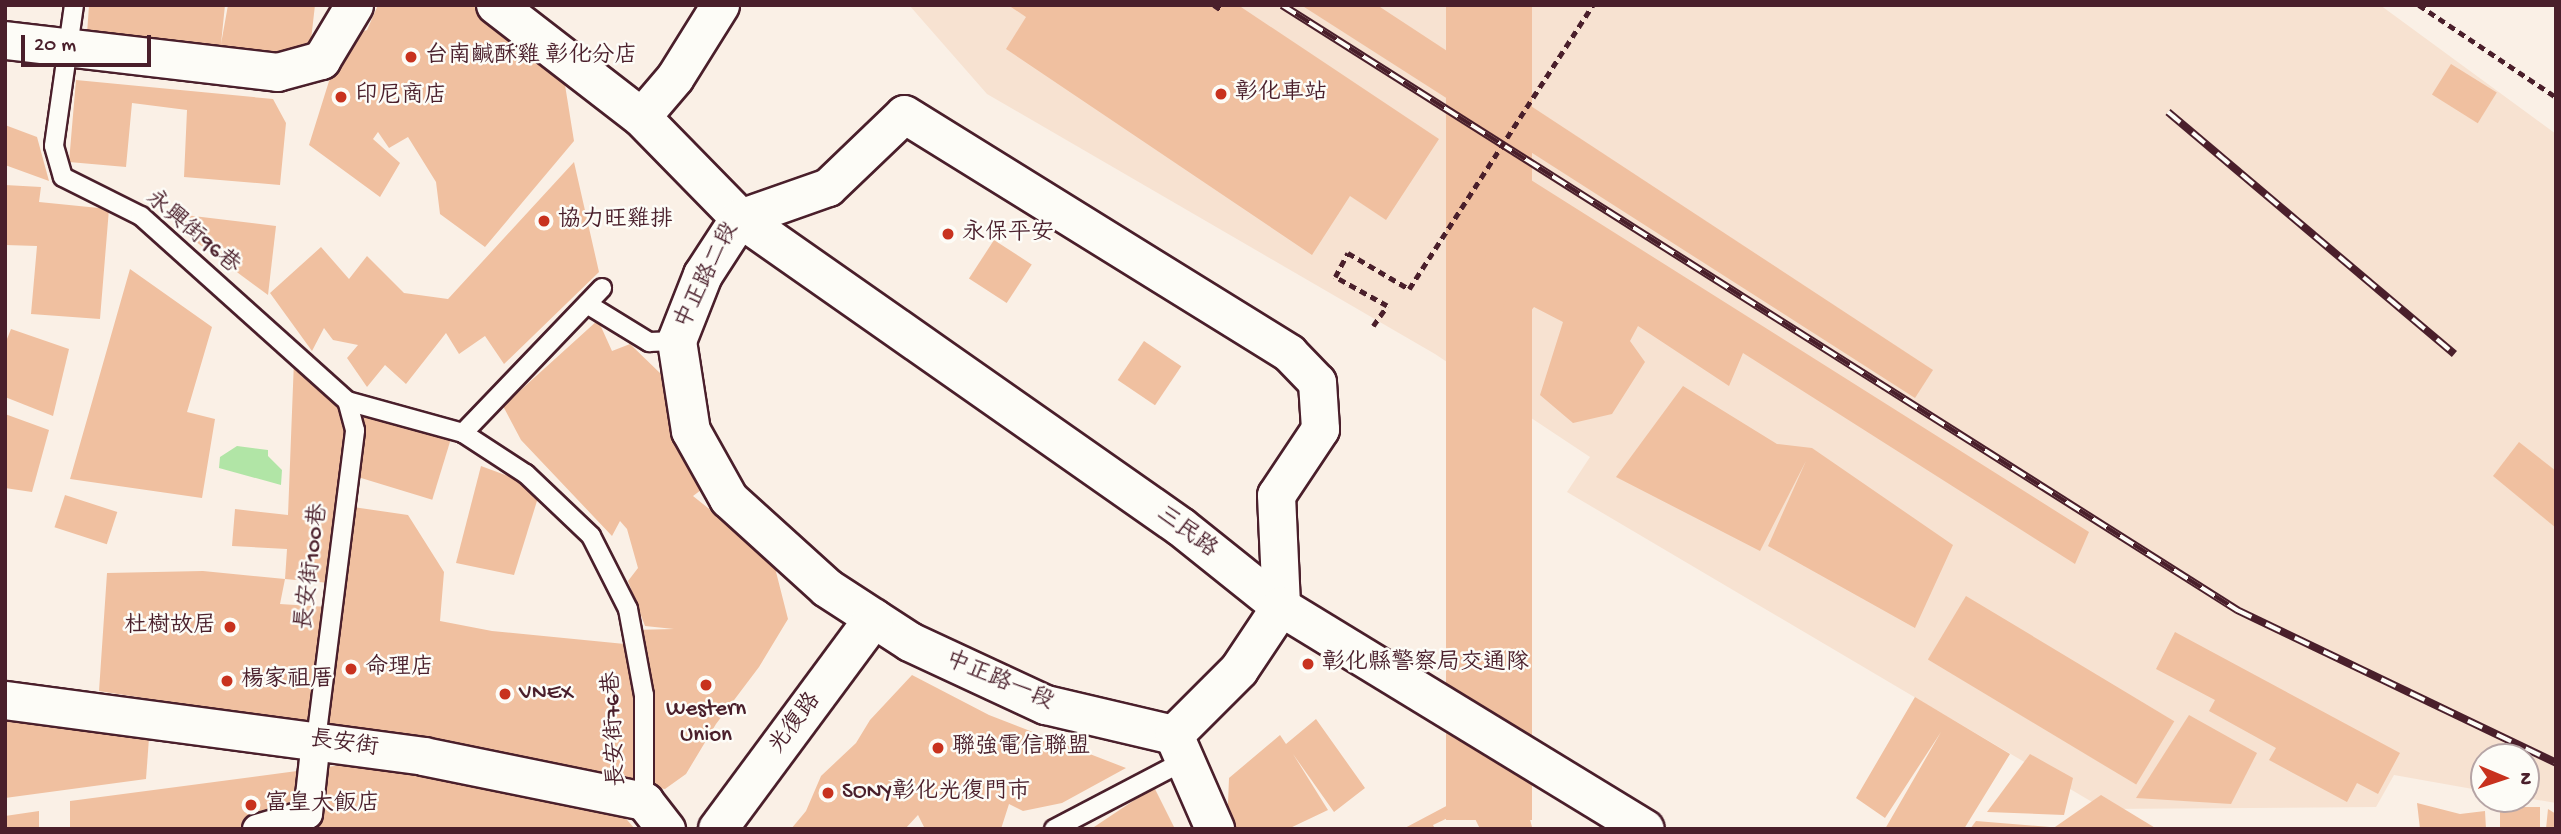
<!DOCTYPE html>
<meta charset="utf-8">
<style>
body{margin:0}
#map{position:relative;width:2561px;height:834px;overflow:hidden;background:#faf0e6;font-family:"Gochi Hand","LXGW WenKai TC",sans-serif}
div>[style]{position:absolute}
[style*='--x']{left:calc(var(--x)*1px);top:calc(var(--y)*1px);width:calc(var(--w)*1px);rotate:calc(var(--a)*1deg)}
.built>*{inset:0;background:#f7e2d1}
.green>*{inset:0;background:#b1e5a6}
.building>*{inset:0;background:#f0c0a0;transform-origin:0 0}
.path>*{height:4.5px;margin-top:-2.25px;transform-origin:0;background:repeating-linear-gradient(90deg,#4a1f2b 0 7px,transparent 0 12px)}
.roads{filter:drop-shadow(2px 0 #4a1f2b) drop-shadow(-2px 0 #4a1f2b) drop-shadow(0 2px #4a1f2b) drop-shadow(0 -2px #4a1f2b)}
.service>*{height:18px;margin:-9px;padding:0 9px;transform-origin:9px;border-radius:9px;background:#fdfcf7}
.pedestrian>*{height:28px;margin:-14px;padding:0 14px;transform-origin:14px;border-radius:14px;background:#fdfcf7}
.minor>*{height:37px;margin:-18.5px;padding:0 18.5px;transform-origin:18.5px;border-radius:18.5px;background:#fdfcf7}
.tertiary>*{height:38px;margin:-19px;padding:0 19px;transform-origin:19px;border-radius:19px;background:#fdfcf7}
.rail>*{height:8px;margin-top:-4px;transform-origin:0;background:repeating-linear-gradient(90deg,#fdfcf7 0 16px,#4a1f2b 0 32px);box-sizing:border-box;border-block:2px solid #4a1f2b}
.path-bridge>*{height:4.5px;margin-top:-2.25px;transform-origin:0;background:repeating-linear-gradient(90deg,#4a1f2b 0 7px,transparent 0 12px)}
.dots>*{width:19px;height:19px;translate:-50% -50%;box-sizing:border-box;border:4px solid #fdfcf7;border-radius:50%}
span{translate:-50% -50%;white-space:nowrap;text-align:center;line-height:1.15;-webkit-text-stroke:5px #fdfcf7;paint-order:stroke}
.poi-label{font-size:23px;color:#4a1f2b}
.left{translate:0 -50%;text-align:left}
.right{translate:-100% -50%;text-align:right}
.street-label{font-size:23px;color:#4a1f2b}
.frame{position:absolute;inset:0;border:7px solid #4a1f2b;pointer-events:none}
.north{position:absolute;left:2470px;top:743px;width:70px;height:70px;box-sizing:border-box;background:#fdfcf7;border:2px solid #b5a4a5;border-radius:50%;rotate:92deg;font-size:19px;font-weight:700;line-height:28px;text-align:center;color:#4a1f2b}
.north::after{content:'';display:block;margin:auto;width:24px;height:32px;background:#c8321e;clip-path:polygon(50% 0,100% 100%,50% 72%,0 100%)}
.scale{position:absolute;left:21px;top:35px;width:130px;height:32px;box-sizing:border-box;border:4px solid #4a1f2b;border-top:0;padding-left:9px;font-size:21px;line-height:24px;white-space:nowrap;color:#4a1f2b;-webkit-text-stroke:5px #fdfcf7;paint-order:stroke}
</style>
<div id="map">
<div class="built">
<i style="clip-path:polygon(909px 5px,2380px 5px,2556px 134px,2556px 803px,2526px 798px,2526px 757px,2484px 757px,2484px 791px,2394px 775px,2376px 807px,2104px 809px,1567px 492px,1590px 457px,1435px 354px,987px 94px)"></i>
</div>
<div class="green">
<i style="clip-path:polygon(237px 446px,268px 450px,268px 456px,282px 470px,281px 485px,219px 468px,220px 457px)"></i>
</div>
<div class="building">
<i style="clip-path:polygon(89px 5px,225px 5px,221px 44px,228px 5px,315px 5px,311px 40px,289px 56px,87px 34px)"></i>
<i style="clip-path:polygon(378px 5px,484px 5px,561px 60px,574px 141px,485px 247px,440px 214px,436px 182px,408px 137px,389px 148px,378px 132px,373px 139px,400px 163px,380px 197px,309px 145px,335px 62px,349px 36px,367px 30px)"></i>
<i style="clip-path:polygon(1008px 5px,1238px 5px,1439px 139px,1386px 220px,1350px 196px,1312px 255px,1006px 49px,1026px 17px)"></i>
<i style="clip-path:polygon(1301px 5px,1377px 5px,1933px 370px,1915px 398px)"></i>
<i style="left:1446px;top:5px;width:86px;height:815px"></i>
<i style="left:2451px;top:64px;width:54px;height:36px;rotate:32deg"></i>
<i style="clip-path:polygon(76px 80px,273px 99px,286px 123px,280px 185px,184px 177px,187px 110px,132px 103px,126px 167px,69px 162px)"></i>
<i style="clip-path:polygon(5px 125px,37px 137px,49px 181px,5px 165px)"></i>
<i style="clip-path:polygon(574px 162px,599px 272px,504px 364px,485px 336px,459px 354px,446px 333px,406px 384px,385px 365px,367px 387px,347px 358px,358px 345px,333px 340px,324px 328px,312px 351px,270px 293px,321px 247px,349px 279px,367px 256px,404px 293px,448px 299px)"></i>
<i style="clip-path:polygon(1531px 180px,2089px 532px,2075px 564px,1743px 353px,1729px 386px,1638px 326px,1630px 341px,1645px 362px,1612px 414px,1573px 423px,1540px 395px,1563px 322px,1534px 307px,1516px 330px,1496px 323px,1509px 293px,1475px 274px)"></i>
<i style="clip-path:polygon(5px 185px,41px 187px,39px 202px,109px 209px,100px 319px,31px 314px,37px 246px,5px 245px)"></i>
<i style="clip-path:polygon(185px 215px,276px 226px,268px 295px,184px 233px)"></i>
<i style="left:994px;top:240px;width:45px;height:46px;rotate:33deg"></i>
<i style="clip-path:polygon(130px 269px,212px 327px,187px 412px,215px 419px,202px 498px,70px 479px)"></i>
<i style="clip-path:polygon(598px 320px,612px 351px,630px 344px,661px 374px,697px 463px,701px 490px,693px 496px,773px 560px,788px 619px,759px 667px,716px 724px,686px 774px,665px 789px,325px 727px,353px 507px,408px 515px,444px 572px,440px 621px,492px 631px,635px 645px,632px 630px,674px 629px,645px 626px,628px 581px,638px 568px,627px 529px,620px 521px,612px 536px,521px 440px,503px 406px)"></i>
<i style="clip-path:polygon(11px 329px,69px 349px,53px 416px,5px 397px,5px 344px)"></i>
<i style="left:1144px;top:341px;width:45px;height:47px;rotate:34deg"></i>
<i style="clip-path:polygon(294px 360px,344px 404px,350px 440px,330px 583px,285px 579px,287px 549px,232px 546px,235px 509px,288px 515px)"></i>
<i style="clip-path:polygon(1683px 386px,1777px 444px,1812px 448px,1953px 545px,1915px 628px,1768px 546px,1806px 461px,1760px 551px,1616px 477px)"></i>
<i style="left:361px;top:408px;width:95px;height:67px;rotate:17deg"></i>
<i style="clip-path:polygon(5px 414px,49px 430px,32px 492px,5px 488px)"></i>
<i style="clip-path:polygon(2519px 442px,2556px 471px,2556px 528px,2493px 476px)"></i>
<i style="clip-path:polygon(481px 466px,541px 488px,514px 575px,456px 563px)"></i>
<i style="left:65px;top:495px;width:55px;height:34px;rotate:18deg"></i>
<i style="clip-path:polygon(203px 571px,285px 579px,280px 604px,328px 607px,314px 725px,99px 691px,107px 573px)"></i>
<i style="left:1966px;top:596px;width:243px;height:74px;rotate:31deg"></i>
<i style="clip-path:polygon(2175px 632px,2400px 753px,2378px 794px,2357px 783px,2347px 802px,2269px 760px,2276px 748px,2209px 711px,2215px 700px,2156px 669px)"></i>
<i style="clip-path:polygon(912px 675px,989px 715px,1126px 768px,1062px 803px,1023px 811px,1009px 804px,1001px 829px,925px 829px,918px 815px,905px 829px,791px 829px,806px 811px,821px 776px,856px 743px,870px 720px)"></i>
<i style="clip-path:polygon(1915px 697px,2010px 754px,1964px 829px,1885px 829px,1941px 732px,1885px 818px,1856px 798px)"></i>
<i style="clip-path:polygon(2189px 715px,2257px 753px,2231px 804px,2136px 798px)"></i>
<i style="clip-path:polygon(1316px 719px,1365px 788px,1334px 812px,1293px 754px,1328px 810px,1288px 829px,1227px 829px,1229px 778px,1280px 735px,1286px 744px)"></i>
<i style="clip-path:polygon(5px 721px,149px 738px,146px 779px,5px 798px)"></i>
<i style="clip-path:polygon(2030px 754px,2073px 778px,2064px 815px,1987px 812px)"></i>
<i style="clip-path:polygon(1503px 756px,1519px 778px,1532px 827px,1528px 829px,1480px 829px,1454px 775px)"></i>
<i style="clip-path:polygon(342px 765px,457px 778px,621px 813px,635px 829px,70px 829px,70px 801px)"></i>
<i style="clip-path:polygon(1154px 787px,1175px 829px,1091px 829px)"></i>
<i style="clip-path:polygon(2101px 795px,2157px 829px,2055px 827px)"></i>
<i style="clip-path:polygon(1452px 803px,1454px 815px,1433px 825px,1435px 829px,1403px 829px)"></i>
<i style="clip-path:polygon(2417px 803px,2460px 814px,2485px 811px,2486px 829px,2420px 829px)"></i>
<i style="left:2500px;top:807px;width:40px;height:22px"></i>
<i style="clip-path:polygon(2548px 809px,2556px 814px,2556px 829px,2546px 829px)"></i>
<i style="clip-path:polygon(39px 811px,39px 829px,5px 829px,5px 816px)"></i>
<i style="clip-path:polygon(1976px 821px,2050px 827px,2050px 829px,1970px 829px)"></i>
</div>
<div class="path">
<i style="--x:1214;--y:5;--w:11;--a:34"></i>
<i style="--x:2419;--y:5;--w:165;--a:33.9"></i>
<i style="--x:1373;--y:326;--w:24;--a:-55"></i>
<i style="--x:1387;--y:306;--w:60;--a:-150.9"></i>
<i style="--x:1335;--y:277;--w:27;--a:-62"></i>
<i style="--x:1348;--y:253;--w:71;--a:30.5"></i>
</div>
<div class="roads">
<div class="service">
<i style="--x:74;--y:5;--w:142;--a:98.1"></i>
<i style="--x:54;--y:146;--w:32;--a:74"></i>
<i style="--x:63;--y:177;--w:87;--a:26.6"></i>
<i style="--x:141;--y:216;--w:277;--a:41.9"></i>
<i style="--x:347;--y:401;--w:120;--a:15.4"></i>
<i style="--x:463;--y:433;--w:75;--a:33.1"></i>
<i style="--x:526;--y:474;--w:90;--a:43.6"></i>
<i style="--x:591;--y:536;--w:82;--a:63.1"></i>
<i style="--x:628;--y:609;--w:87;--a:79.5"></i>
<i style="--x:644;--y:695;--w:106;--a:90"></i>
<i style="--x:587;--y:304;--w:73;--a:31.5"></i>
<i style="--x:649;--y:342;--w:28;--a:-2"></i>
<i style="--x:463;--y:433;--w:201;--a:-46.2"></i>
<i style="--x:316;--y:740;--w:312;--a:-82.8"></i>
<i style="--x:355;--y:430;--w:30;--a:-105"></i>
<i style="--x:1054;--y:829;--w:149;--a:-27.6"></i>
</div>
<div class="pedestrian">
<i style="--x:257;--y:829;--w:53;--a:-16.4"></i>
<i style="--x:308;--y:814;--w:74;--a:-83.8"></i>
</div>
<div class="minor">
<i style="--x:5;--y:40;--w:274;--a:6.7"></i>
<i style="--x:277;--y:72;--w:46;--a:-15.3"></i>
<i style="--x:321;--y:60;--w:64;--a:-59"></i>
<i style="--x:641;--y:117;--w:52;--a:-49.6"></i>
<i style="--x:675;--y:77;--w:85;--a:-58"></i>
<i style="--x:740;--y:218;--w:93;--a:-19.4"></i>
<i style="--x:828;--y:187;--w:105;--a:-43.8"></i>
<i style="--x:904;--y:114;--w:453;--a:31.8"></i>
<i style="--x:1289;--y:353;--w:40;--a:46"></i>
<i style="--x:1317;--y:382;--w:47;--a:86.3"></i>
<i style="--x:1320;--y:429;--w:79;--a:123.7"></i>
<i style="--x:1276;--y:495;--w:112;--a:87.4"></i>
<i style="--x:5;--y:700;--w:422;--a:7.6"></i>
<i style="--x:423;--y:756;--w:226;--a:11.5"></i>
<i style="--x:644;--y:801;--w:36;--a:52"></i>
</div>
<div class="tertiary">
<i style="--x:496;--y:5;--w:183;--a:37.7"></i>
<i style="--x:641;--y:117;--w:141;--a:45.6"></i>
<i style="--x:740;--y:218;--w:538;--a:35.02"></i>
<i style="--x:1181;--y:527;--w:128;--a:38.7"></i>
<i style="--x:1281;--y:607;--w:426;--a:31.4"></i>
<i style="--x:740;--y:218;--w:68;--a:123"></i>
<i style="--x:703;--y:275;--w:71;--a:111.5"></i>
<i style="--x:677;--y:341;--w:91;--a:81.2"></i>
<i style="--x:691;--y:431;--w:78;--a:60.8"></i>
<i style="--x:729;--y:499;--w:132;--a:42.2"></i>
<i style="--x:827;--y:588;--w:99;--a:33"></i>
<i style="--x:910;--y:642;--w:150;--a:24.9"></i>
<i style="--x:1046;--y:705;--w:131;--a:13.2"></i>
<i style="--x:1174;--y:735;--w:103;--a:66.4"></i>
<i style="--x:1174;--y:735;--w:92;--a:-45"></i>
<i style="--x:1239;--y:670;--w:76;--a:-56.3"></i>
<i style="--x:718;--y:829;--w:262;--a:-53.5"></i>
</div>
</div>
<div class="rail">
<i style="--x:1282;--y:5;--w:1131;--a:32.35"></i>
<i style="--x:2237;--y:610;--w:354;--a:25.6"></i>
<i style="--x:2168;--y:112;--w:375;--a:40.2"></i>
</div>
<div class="path-bridge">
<i style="--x:1409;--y:289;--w:338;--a:-57.1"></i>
</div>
<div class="dots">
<i style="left:411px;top:57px;background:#c8321e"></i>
<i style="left:1221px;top:94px;background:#c8321e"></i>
<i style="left:341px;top:97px;background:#c8321e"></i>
<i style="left:544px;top:221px;background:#c8321e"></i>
<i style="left:948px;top:234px;background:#c8321e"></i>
<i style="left:230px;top:627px;background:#c8321e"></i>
<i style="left:1308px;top:664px;background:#c8321e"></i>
<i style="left:351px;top:669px;background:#c8321e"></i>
<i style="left:227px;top:681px;background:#c8321e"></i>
<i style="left:706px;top:685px;background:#c8321e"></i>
<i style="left:505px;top:694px;background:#c8321e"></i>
<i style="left:938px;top:748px;background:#c8321e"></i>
<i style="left:828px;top:793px;background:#c8321e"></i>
<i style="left:251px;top:805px;background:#c8321e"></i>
</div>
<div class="poi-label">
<span class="left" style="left:425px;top:57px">台南鹹酥雞 彰化分店</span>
<span class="left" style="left:1235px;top:94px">彰化車站</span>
<span class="left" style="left:355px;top:97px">印尼商店</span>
<span class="left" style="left:558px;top:221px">協力旺雞排</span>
<span class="left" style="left:962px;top:234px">永保平安</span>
<span class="right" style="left:216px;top:627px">杜樹故居</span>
<span class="left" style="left:1322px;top:664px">彰化縣警察局交通隊</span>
<span class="left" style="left:365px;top:669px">命理店</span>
<span class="left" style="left:241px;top:681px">楊家祖厝</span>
<span class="left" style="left:519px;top:694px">VNEX</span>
<span style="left:706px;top:723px">Western<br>Union</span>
<span class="left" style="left:952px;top:748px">聯強電信聯盟</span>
<span class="left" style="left:842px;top:793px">SONY彰化光復門市</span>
<span class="left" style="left:265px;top:805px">富皇大飯店</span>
</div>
<div class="street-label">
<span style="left:192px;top:233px;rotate:40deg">永興街96巷</span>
<span style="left:708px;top:276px;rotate:-64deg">中正路二段</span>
<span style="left:1186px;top:533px;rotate:37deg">三民路</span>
<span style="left:313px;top:567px;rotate:-83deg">長安街100巷</span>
<span style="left:999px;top:682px;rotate:23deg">中正路一段</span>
<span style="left:796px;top:724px;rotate:-53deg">光復路</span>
<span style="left:616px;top:729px;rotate:-93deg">長安街76巷</span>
<span style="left:344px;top:745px;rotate:8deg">長安街</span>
</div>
<div class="frame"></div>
<div class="north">N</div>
<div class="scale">20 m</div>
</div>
